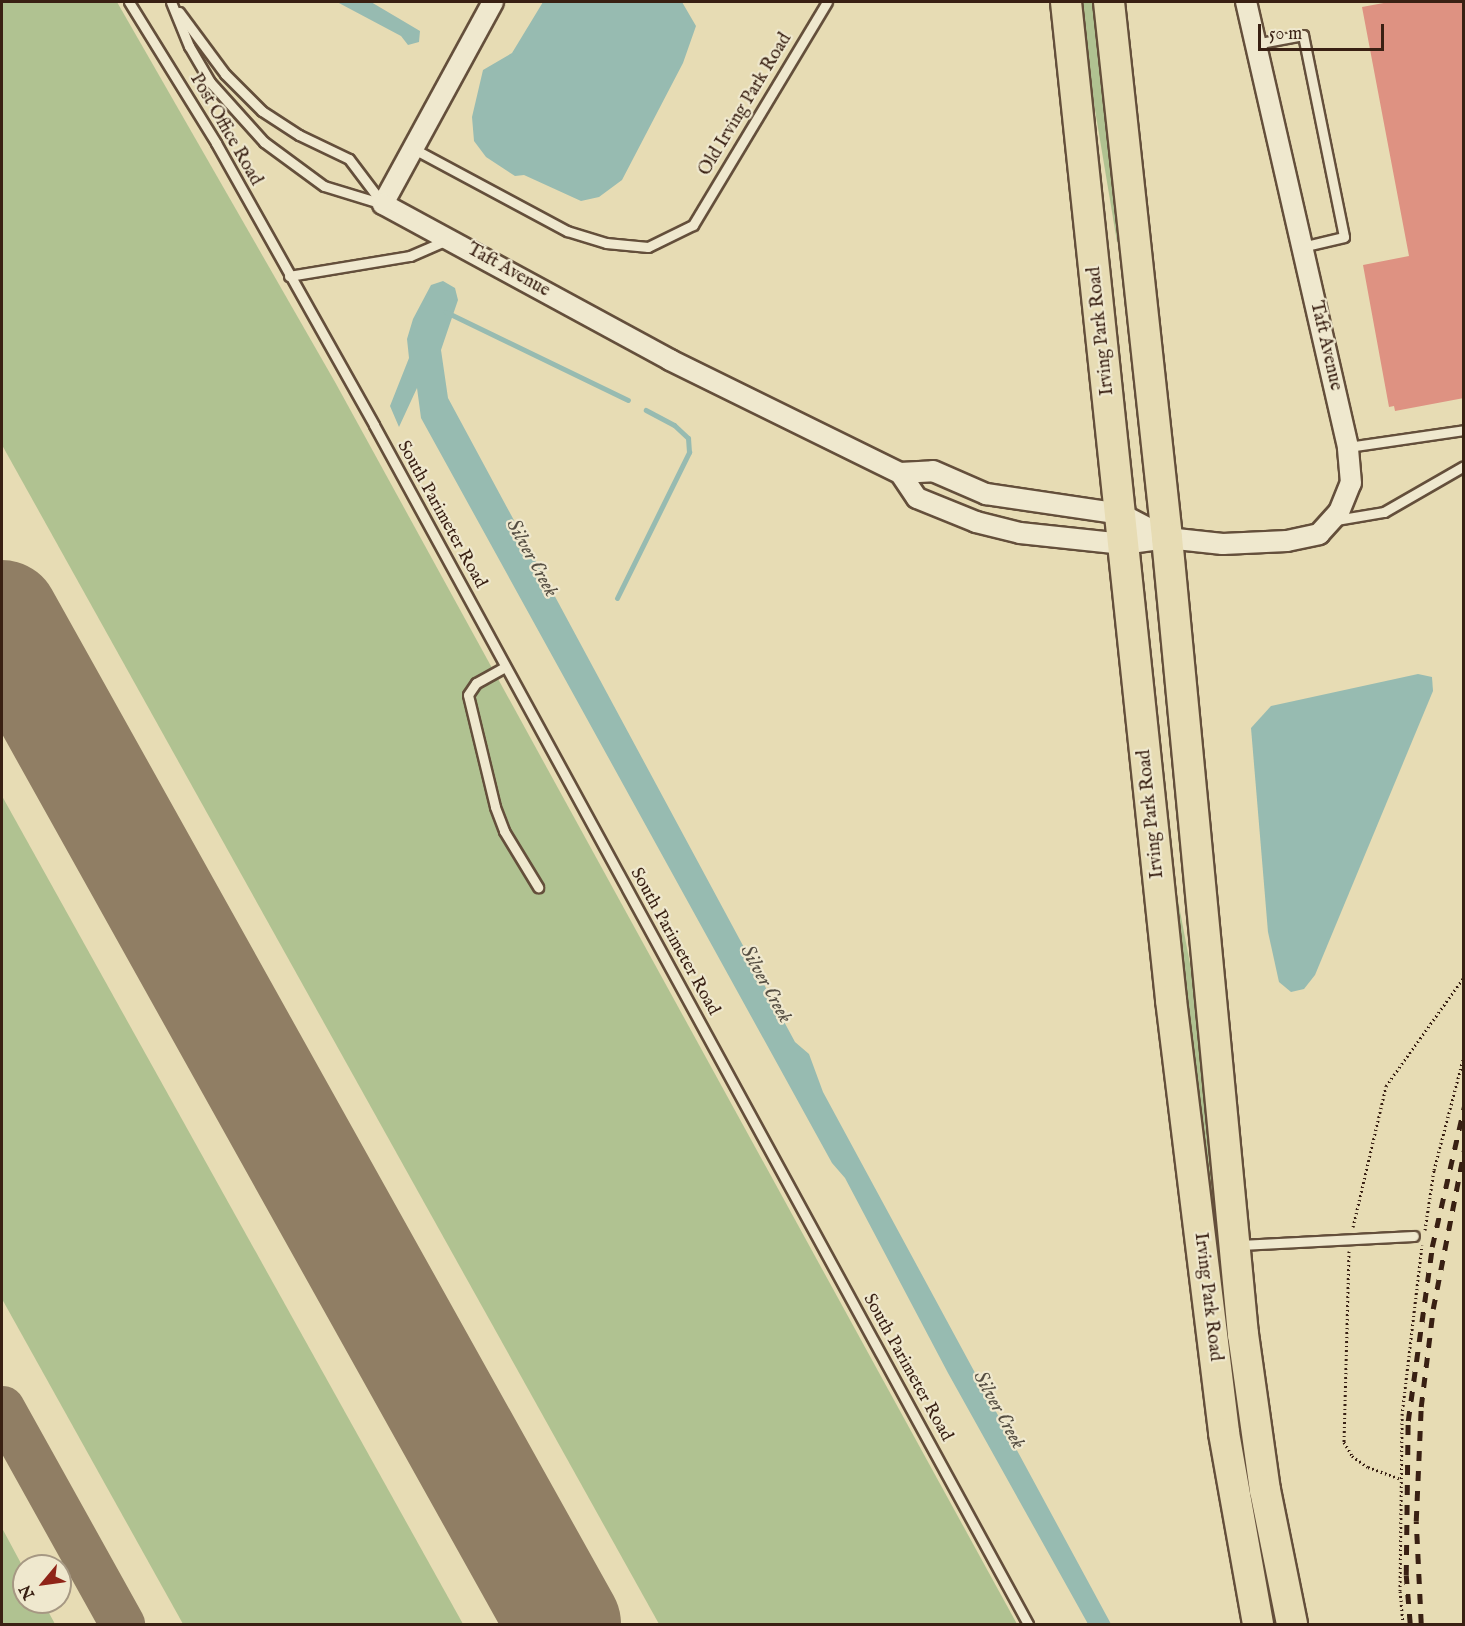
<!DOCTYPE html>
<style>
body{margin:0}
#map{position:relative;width:1465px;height:1626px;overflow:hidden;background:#e7dcb4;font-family:"IM FELL English",serif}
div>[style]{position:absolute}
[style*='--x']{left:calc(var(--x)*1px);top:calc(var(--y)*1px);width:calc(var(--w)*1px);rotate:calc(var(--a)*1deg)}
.green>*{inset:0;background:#b0c291}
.water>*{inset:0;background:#97bbb1}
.stream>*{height:5px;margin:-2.5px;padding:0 2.5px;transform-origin:2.5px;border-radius:2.5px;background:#97bbb1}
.taxiway>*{height:45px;margin:-22.5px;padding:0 22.5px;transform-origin:22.5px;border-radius:22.5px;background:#907e64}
.runway>*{height:114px;margin:-57px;padding:0 57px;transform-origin:57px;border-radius:57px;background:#907e64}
.building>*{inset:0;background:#de9282}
.path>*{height:3px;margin-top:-1.5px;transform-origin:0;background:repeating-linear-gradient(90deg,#392013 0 1.5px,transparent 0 4.5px)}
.roads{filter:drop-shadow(2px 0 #644f3b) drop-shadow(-2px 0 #644f3b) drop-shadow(0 2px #644f3b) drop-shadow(0 -2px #644f3b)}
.service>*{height:9px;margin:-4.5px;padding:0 4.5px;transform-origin:4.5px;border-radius:4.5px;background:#efe8ce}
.minor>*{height:20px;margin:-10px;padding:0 10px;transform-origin:10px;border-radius:10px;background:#efe8ce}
.primary>*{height:30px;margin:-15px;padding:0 15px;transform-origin:15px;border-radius:15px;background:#e7dcb4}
.rail>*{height:4.5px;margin-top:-2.25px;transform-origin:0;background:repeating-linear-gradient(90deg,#392013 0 10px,transparent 0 20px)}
span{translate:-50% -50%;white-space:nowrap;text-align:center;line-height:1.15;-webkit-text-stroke:4.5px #efe8ce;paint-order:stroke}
.street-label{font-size:18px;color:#392013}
.water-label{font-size:20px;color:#554e42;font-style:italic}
.frame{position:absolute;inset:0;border:3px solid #392013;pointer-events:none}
.north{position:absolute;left:12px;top:1554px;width:60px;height:60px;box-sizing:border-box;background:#efe8ce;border:2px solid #a69883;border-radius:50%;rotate:241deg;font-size:16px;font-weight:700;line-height:24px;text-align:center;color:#392013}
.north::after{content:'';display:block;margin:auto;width:21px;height:27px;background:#8f2418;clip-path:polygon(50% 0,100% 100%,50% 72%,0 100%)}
.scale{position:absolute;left:1258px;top:24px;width:126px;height:27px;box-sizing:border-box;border:3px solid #392013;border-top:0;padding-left:8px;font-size:18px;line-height:21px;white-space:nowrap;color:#392013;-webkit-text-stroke:4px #efe8ce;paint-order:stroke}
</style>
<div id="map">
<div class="green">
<i style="clip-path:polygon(2px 2px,117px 2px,335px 382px,1017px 1624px,659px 1624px,2px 445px)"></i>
<i style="clip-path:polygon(1077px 2px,1098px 2px,1122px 241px,1117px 242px)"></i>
<i style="clip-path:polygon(2px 796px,463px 1624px,183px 1624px,2px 1299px)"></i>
<i style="clip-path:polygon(1175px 885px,1208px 1058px,1280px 1624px,1270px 1624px,1251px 1541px,1171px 886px)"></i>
<i style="clip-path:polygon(2px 1528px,24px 1569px,24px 1602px,43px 1602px,55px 1624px,2px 1624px)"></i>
</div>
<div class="water">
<i style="clip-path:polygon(337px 2px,371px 2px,420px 31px,419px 42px,408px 45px,401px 36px)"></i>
<i style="clip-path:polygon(543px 2px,682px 2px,696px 26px,683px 63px,622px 180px,599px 197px,581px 201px,524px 175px,515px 176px,486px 157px,474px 141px,472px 117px,483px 70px,512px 53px)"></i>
<i style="clip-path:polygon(443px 281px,455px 288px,458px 300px,441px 350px,448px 398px,795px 1042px,809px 1054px,823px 1092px,1111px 1624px,1088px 1624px,948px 1373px,845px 1178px,832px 1163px,421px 418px,417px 388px,399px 427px,390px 406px,409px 358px,407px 339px,413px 319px,431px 285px)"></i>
<i style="clip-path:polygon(1418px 674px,1432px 677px,1433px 691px,1315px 975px,1304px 989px,1291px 992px,1279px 982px,1268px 932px,1251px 728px,1271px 706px)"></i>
</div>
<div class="stream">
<i style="--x:446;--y:312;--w:202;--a:25.8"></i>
<i style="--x:617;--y:598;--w:163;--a:-63.7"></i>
<i style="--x:689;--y:452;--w:14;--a:-94"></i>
<i style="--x:688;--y:438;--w:19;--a:-137"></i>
<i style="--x:674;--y:425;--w:32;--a:-152"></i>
</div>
<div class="taxiway">
<i style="--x:2;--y:1408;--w:247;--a:60.9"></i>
</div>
<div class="runway">
<i style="--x:2;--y:617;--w:1153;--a:60.83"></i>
</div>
<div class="building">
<i style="clip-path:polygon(1389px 2px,1464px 2px,1464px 398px,1395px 411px,1394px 406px,1389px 407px,1363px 265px,1409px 256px,1362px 7px)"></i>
</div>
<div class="path">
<i style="--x:1353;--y:1227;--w:145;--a:-76.8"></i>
<i style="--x:1386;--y:1086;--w:134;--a:-54.4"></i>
<i style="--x:1425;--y:1230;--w:61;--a:-81.5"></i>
<i style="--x:1434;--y:1170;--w:118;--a:-75.3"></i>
<i style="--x:1349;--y:1251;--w:191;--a:91.5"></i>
<i style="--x:1344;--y:1442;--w:16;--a:60"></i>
<i style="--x:1352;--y:1456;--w:19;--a:35"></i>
<i style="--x:1368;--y:1467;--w:33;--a:20"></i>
<i style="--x:1403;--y:1624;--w:33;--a:-95"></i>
<i style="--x:1400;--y:1591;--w:176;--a:-89.3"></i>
<i style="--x:1402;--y:1415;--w:171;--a:-83.3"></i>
</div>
<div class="roads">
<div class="service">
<i style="--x:129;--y:2;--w:166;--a:58.3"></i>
<i style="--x:216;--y:143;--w:323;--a:60.7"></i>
<i style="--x:374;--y:425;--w:1366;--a:61.39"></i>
<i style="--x:171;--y:2;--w:48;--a:67.8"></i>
<i style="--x:189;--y:46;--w:42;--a:59.7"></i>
<i style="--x:210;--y:82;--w:81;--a:48"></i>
<i style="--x:264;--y:142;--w:74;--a:36.3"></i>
<i style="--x:324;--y:186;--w:62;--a:17"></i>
<i style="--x:179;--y:12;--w:77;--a:53.4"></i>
<i style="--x:225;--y:74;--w:52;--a:45"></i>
<i style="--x:262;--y:111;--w:44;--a:33"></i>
<i style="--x:299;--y:135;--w:55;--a:25.6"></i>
<i style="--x:349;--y:159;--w:56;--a:52.9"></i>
<i style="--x:1255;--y:44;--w:49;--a:-10.6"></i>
<i style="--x:1303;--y:35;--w:206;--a:78.5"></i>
<i style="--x:1344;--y:237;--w:43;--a:166.6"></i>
<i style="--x:414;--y:149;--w:174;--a:28.2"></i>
<i style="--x:567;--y:231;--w:41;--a:17.1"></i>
<i style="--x:606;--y:243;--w:42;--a:5.4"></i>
<i style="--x:648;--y:247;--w:50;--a:-26.1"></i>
<i style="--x:693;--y:225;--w:260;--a:-59"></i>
<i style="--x:289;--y:276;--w:123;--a:-9.4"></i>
<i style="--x:410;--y:256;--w:40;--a:-23.4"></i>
<i style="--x:1348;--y:447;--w:117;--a:-8.3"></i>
<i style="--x:1336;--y:520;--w:49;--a:-9.5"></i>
<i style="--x:1384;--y:512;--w:92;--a:-29.9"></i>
<i style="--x:505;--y:667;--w:33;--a:151"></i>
<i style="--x:476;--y:683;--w:14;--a:124"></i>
<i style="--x:468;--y:695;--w:115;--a:76.4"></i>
<i style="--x:495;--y:807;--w:26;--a:69"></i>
<i style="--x:504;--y:831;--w:66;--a:58.7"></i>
<i style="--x:1240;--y:1245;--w:174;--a:-3"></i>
</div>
<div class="minor">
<i style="--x:493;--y:2;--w:230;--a:118.6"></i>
<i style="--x:383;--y:204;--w:327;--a:28.5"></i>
<i style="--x:670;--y:360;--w:256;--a:26.2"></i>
<i style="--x:900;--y:473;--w:30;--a:56"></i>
<i style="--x:917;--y:498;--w:64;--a:22.1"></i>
<i style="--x:976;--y:522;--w:45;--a:14"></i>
<i style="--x:1020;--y:533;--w:104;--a:6.1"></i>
<i style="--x:1123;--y:544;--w:44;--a:-7.8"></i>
<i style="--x:1167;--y:538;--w:56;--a:6.1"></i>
<i style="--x:1223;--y:544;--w:64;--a:-2.7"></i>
<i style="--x:1287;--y:541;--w:33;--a:-12"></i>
<i style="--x:1319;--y:534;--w:30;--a:-48"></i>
<i style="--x:1339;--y:512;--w:31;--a:-68"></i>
<i style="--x:1351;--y:483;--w:36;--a:-95"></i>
<i style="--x:1348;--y:447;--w:457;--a:-102.9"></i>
<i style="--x:900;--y:473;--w:33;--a:-3"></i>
<i style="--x:933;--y:471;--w:58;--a:23.5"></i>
<i style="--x:986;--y:494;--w:136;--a:8.4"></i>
<i style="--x:1121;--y:514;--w:52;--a:27.6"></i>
</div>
<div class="primary">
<i style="--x:1066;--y:2;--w:1004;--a:83.99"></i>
<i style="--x:1171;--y:1000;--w:436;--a:83"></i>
<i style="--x:1224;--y:1433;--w:194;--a:79.9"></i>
<i style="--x:1109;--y:2;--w:539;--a:83.82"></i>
<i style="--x:1167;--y:538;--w:800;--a:84.55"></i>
<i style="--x:1243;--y:1334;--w:158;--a:82"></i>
<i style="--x:1265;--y:1490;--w:137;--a:78.6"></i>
</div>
</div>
<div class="rail">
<i style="--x:1410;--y:1624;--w:49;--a:-94.7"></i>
<i style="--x:1406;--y:1575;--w:154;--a:-89.3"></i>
<i style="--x:1408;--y:1421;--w:176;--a:-82.1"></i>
<i style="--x:1432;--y:1247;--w:144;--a:-77.1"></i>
<i style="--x:1421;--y:1624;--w:103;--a:-92.8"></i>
<i style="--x:1416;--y:1521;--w:114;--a:-87.5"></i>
<i style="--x:1421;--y:1407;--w:99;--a:-83"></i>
<i style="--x:1433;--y:1309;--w:161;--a:-78.9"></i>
</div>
<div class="street-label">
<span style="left:746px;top:105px;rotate:-59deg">Old Irving Park Road</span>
<span style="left:225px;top:130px;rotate:60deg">Post Office Road</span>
<span style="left:508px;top:271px;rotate:29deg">Taft Avenue</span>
<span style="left:1102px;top:331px;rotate:-96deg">Irving Park Road</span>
<span style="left:1325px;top:346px;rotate:77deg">Taft Avenue</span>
<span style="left:441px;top:515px;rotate:61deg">South Parimeter Road</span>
<span style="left:1152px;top:814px;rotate:-96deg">Irving Park Road</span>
<span style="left:674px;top:942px;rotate:61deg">South Parimeter Road</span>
<span style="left:1207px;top:1297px;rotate:83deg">Irving Park Road</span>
<span style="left:907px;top:1368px;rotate:61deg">South Parimeter Road</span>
</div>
<div class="water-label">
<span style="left:532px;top:558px;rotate:61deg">Silver Creek</span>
<span style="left:766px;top:984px;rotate:61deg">Silver Creek</span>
<span style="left:999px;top:1410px;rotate:61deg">Silver Creek</span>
</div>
<div class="frame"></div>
<div class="north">N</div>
<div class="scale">50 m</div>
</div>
